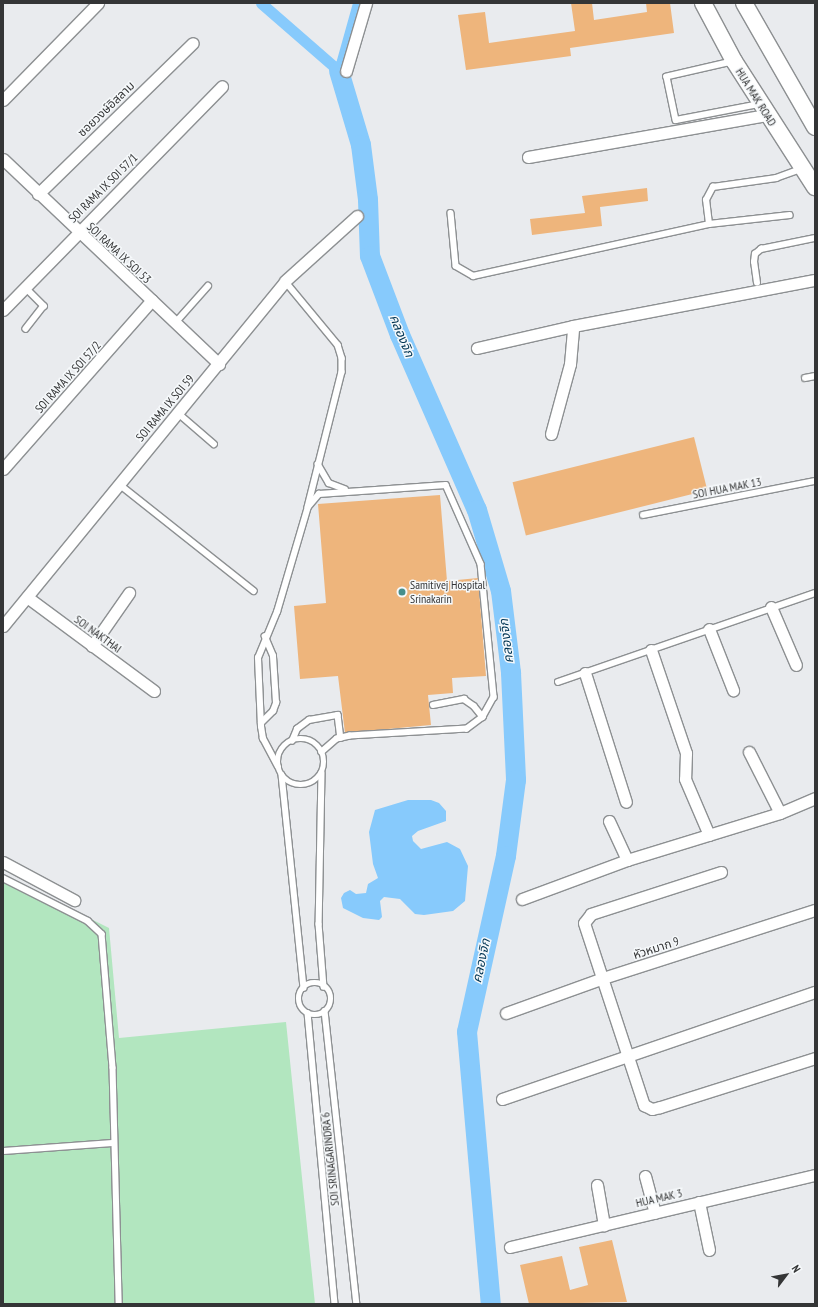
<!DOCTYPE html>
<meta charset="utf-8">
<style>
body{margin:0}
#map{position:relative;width:818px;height:1307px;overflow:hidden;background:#e9ebee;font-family:"PT Sans Narrow","Noto Sans Thai",sans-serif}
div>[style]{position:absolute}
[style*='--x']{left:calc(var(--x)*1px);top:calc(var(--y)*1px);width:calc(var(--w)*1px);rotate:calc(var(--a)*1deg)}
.green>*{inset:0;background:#b2e6bf}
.water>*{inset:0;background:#87cafc}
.canal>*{height:11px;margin:-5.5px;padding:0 5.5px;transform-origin:5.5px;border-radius:5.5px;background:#87cafc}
.river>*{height:20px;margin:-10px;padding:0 10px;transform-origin:10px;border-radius:10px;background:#87cafc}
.building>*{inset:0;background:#eeb57c;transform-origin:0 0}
.roads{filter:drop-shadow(1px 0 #8d9092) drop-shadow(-1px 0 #8d9092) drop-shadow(0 1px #8d9092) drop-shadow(0 -1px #8d9092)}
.service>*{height:5.5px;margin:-2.75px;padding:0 2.75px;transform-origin:2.75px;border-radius:2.75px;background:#fff}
.service>.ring{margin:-2.75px;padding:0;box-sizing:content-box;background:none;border:5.5px solid #fff;border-radius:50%}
.minor>*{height:11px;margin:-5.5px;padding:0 5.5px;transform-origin:5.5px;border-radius:5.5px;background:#fff}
.secondary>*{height:16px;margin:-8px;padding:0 8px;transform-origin:8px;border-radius:8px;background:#fff}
.dots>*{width:11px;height:11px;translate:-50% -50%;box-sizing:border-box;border:2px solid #f6f9fb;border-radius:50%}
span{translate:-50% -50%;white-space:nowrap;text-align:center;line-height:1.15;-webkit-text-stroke:3px #f6f9fb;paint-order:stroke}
.street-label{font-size:12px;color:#343536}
.poi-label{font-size:12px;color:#343536}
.left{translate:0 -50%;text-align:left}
.water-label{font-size:13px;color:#003554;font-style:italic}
.frame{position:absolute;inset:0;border:4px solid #343536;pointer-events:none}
.north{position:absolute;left:766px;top:1255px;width:40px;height:40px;-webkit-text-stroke:3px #f6f9fb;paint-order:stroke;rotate:58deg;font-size:11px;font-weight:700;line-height:16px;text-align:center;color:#343536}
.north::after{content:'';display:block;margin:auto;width:14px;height:18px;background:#343536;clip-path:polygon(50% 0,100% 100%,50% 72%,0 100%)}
</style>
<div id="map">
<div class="green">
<i style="clip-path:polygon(3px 875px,109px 928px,119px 1038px,286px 1022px,315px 1304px,3px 1304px)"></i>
</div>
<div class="water">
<i style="clip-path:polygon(408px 800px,431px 800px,439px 803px,446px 811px,446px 821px,418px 831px,412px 836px,413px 841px,421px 849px,447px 842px,460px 849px,468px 866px,465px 901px,453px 911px,424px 915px,415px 914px,400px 899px,384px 897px,380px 901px,382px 917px,379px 920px,363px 918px,343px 908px,341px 898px,344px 893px,350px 890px,356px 894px,366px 893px,368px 884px,378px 878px,373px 864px,369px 832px,375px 810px)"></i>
</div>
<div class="canal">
<i style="--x:261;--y:3;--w:103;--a:41.1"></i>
<i style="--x:339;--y:71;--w:71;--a:-74.4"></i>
</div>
<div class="river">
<i style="--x:339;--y:71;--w:77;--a:73.4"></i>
<i style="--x:361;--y:145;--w:55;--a:82.7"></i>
<i style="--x:368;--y:200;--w:56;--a:88"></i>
<i style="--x:370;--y:256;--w:85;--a:69.2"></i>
<i style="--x:400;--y:335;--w:191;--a:66.3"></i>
<i style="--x:477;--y:510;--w:84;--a:73.5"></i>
<i style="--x:501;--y:591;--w:83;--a:83"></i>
<i style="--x:511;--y:673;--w:107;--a:87.3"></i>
<i style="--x:516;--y:780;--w:77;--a:97.5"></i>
<i style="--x:506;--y:856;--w:180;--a:102.5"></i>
<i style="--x:467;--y:1032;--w:273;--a:85"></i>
</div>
<div class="building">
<i style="clip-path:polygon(571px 3px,592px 3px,594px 20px,647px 12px,646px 3px,670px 3px,674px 33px,570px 48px,571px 56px,466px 70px,458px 15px,485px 12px,489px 43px,575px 31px)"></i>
<i style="clip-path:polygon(647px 188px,648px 201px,600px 207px,602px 226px,532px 235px,530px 219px,585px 213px,582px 196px)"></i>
<i style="left:694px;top:437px;width:55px;height:187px;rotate:76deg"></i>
<i style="clip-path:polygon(440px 495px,447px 581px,478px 578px,486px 676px,452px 678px,453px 693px,428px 695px,431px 725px,345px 733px,338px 676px,300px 679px,294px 606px,326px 603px,318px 504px)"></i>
<i style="clip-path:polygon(612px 1240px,627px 1302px,529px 1304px,520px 1265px,562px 1256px,570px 1290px,588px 1285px,579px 1247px)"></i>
</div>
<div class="roads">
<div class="service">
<i style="--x:732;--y:62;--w:67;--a:167"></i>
<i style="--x:667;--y:77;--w:44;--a:78.2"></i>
<i style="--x:676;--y:120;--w:85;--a:-10.9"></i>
<i style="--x:451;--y:213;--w:53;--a:84.6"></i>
<i style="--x:456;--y:266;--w:20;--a:30"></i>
<i style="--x:473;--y:276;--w:242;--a:-12.4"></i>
<i style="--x:709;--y:224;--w:24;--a:-97"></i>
<i style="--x:706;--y:200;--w:15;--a:-62"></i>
<i style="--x:713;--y:187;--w:64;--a:-8.1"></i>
<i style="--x:776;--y:178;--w:27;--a:-20"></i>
<i style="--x:709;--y:224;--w:81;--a:-6.3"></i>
<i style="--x:285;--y:281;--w:83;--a:50.4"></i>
<i style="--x:338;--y:345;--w:14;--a:73"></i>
<i style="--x:342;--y:358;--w:14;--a:90"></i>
<i style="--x:342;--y:372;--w:139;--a:104.1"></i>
<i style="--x:757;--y:283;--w:21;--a:-98"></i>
<i style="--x:754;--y:262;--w:8;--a:-83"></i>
<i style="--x:755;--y:254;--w:8;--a:-40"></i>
<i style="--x:761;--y:249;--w:55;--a:-11.5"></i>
<i style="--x:25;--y:287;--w:27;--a:45"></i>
<i style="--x:44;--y:306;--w:29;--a:128"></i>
<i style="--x:176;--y:322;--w:48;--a:-48.4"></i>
<i style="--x:805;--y:378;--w:10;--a:-11"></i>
<i style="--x:177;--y:412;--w:49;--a:40.9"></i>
<i style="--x:318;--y:464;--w:22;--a:60"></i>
<i style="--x:329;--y:483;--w:17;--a:21"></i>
<i style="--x:119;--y:484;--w:172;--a:38.4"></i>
<i style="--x:643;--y:515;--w:175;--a:-11.2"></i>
<i style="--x:558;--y:682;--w:272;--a:-19.1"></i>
<i style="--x:433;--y:705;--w:32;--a:-11"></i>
<i style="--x:464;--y:699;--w:12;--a:35"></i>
<i style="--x:474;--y:706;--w:14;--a:51"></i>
<i style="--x:261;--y:723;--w:17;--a:-45"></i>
<i style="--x:273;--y:711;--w:9;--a:-69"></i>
<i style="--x:276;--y:703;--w:47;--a:-93.7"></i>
<i style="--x:273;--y:656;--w:21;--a:-113"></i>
<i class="ring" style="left:278px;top:739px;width:40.5px;height:40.5px"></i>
<i style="--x:292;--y:741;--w:13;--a:-67"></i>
<i style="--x:297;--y:729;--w:15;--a:-37"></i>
<i style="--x:309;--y:720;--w:29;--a:-10"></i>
<i style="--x:338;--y:715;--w:23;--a:83"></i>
<i style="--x:278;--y:767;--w:32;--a:-118"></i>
<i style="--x:263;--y:739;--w:12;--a:-99"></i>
<i style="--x:261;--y:727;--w:69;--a:-92.5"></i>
<i style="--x:258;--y:658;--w:50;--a:-67.6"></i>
<i style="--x:277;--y:612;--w:109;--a:-73.6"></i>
<i style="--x:308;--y:507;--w:17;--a:-50"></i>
<i style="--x:319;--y:494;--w:127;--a:-4.1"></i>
<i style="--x:446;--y:485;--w:86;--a:66.1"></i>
<i style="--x:481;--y:564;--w:134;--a:84.4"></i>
<i style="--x:494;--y:697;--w:23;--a:119"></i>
<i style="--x:483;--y:717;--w:20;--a:143"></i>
<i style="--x:467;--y:729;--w:117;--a:176.6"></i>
<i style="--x:350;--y:736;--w:13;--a:167"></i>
<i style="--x:337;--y:739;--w:20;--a:139"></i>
<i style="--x:322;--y:773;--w:151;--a:91.1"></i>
<i style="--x:319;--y:924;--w:63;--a:85.5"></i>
<i style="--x:282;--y:775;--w:214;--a:84.1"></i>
<i style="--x:3;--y:878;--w:95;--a:26.8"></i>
<i style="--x:88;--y:921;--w:19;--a:43"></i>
<i style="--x:102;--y:934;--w:134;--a:85.3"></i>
<i style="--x:113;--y:1068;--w:236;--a:88.5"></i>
<i class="ring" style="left:299px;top:983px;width:26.5px;height:26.5px"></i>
<i style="--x:325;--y:1011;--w:295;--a:83.8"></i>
<i style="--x:308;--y:1013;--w:292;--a:84.7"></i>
<i style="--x:3;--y:1151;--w:110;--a:-4.2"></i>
</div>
<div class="minor">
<i style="--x:346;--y:71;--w:71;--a:-73.6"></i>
<i style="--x:3;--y:100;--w:136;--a:-45.6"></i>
<i style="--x:528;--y:157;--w:242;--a:-10"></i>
<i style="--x:3;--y:159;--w:298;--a:43.5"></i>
<i style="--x:38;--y:194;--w:216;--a:-44.3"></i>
<i style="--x:3;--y:310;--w:313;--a:-45.6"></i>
<i style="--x:477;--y:348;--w:98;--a:-12.9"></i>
<i style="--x:573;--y:326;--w:246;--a:-10.8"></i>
<i style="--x:551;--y:434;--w:73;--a:-74.8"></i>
<i style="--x:570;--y:364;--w:38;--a:-85"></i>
<i style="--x:3;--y:469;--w:225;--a:-48.6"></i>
<i style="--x:27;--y:597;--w:158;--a:36.5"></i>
<i style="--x:771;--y:607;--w:63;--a:66.7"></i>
<i style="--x:3;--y:626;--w:446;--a:-50.7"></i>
<i style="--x:285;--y:281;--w:97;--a:-42.1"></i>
<i style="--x:709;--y:629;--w:66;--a:68.5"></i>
<i style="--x:92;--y:646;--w:65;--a:-55.1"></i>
<i style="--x:651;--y:650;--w:109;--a:71.2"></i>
<i style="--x:686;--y:753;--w:26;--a:92"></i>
<i style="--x:685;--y:779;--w:61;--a:66.8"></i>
<i style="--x:585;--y:673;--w:135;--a:72.4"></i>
<i style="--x:749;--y:752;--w:68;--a:63.1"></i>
<i style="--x:609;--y:821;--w:43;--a:65.2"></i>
<i style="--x:3;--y:862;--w:81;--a:28.2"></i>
<i style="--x:721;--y:872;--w:137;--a:162.1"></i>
<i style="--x:591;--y:914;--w:11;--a:128"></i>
<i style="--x:584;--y:923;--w:192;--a:71.8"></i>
<i style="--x:644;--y:1105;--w:9;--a:27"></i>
<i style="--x:652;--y:1109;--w:8;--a:-14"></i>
<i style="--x:660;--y:1107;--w:163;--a:-17.5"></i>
<i style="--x:522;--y:899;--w:112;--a:-20.4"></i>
<i style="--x:627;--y:860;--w:160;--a:-17.1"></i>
<i style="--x:780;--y:813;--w:38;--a:-23"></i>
<i style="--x:506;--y:1013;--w:103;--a:-19.8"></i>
<i style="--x:603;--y:978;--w:223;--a:-17.8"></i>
<i style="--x:502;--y:1099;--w:331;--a:-18.9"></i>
<i style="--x:645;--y:1176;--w:38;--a:75"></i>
<i style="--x:597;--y:1185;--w:41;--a:80.1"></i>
<i style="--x:699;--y:1202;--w:49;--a:78.2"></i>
<i style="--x:510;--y:1247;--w:313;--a:-13.3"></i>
</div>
<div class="secondary">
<i style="--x:703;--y:3;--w:66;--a:61.9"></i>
<i style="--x:734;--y:61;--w:150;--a:57.3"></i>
<i style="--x:744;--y:3;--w:143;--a:60.2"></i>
</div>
</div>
<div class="dots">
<i style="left:402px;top:592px;background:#468e8b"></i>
</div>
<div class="street-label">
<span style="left:756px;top:97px;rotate:58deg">HUA MAK ROAD</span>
<span style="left:106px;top:109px;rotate:-44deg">ซอยวงษ์อิสลาม</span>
<span style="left:103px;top:188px;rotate:-45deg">SOI RAMA IX SOI 57/1</span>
<span style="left:119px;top:253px;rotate:43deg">SOI RAMA IX SOI 53</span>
<span style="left:68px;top:377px;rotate:-48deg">SOI RAMA IX SOI 57/2</span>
<span style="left:165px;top:408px;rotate:-50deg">SOI RAMA IX SOI 59</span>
<span style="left:727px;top:488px;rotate:-11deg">SOI HUA MAK 13</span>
<span style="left:98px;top:634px;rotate:36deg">SOI NAKTHAI</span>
<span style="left:656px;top:948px;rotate:-18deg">หัวหมาก 9</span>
<span style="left:330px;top:1159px;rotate:-96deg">SOI SRINAGARINDRA 6</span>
<span style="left:659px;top:1198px;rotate:-13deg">HUA MAK 3</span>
</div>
<div class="poi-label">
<span class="left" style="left:410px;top:592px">Samitivej Hospital<br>Srinakarin</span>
</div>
<div class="water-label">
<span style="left:401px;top:336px;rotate:68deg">คลองจิก</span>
<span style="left:507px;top:641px;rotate:-97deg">คลองจิก</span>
<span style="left:482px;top:961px;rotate:-78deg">คลองจิก</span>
</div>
<div class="frame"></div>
<div class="north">N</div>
</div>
